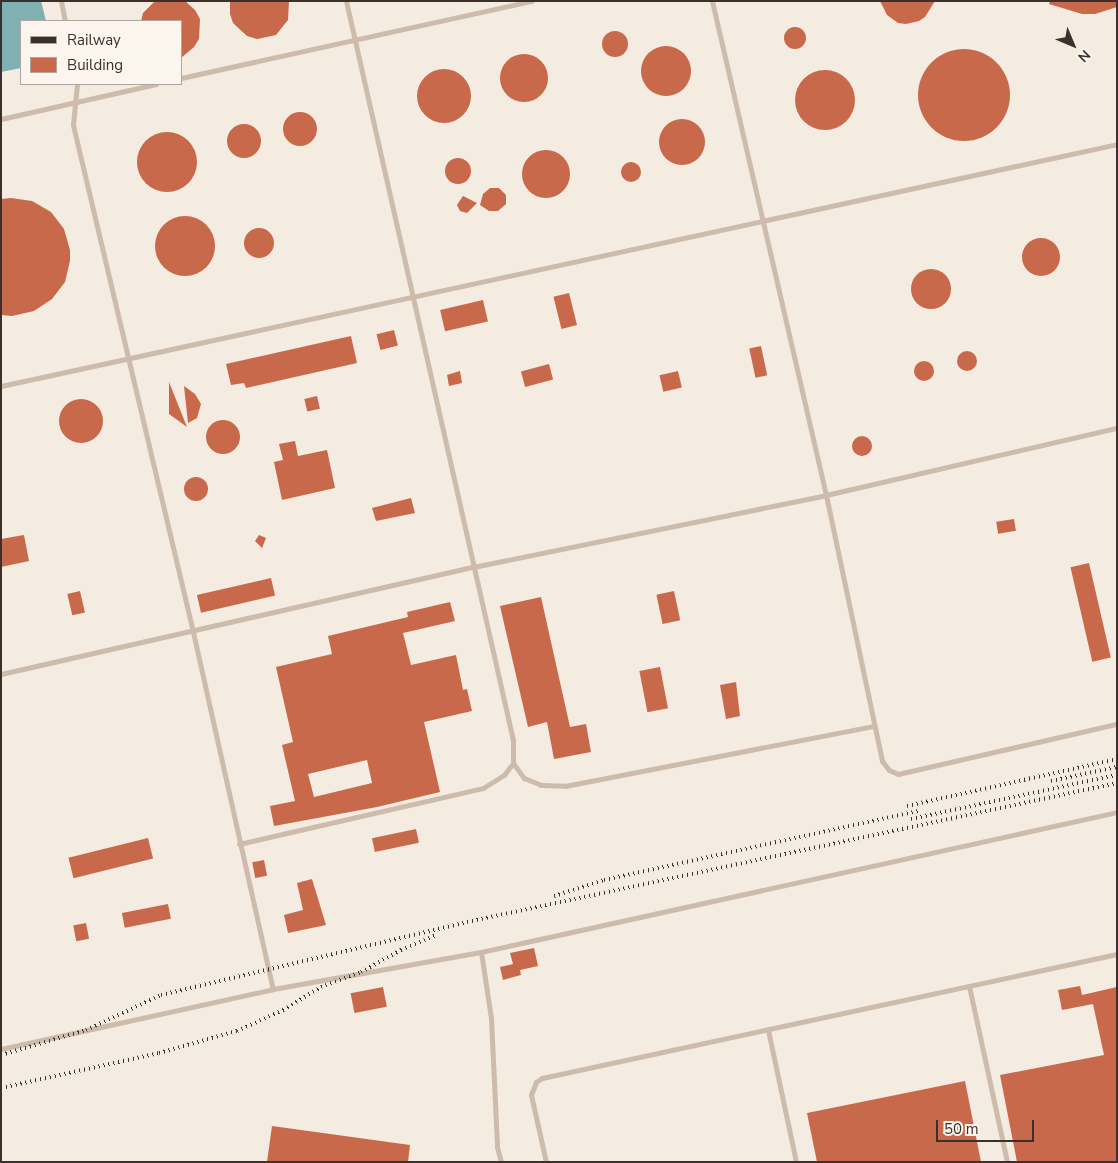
<!DOCTYPE html>
<style>
body{margin:0}
#map{position:relative;width:1118px;height:1163px;overflow:hidden;background:#f4ebe1;font-family:"Nunito Sans",sans-serif}
div>[style]{position:absolute}
[style*='--x']{left:calc(var(--x)*1px);top:calc(var(--y)*1px);width:calc(var(--w)*1px);rotate:calc(var(--a)*1deg)}
.water>*{inset:0;background:#7fb0b2}
.building>*{inset:0;background:#c8694b;transform-origin:0 0}
.round{border-radius:50%}
.lane>*{height:5px;margin:-2.5px;padding:0 2.5px;transform-origin:2.5px;border-radius:2.5px;background:#cdbbac}
.rail>*{height:4px;margin-top:-2px;transform-origin:0;background:repeating-linear-gradient(90deg,#3b302b 0 1px,transparent 0 5px)}
span{translate:-50% -50%;white-space:nowrap;text-align:center;line-height:1.15;-webkit-text-stroke:5px #fbf5ee;paint-order:stroke}
.frame{position:absolute;inset:0;border:2px solid #3b302b;pointer-events:none}
.legend{position:absolute;left:20px;top:20px;width:162px;height:65px;box-sizing:border-box;background:#fbf5ee;border:1px solid #aea6a0;margin:0;padding:6px 9px;list-style:none;font-size:15px;color:#3b302b}
.legend li{display:flex;align-items:center;gap:10px;height:25px}
.legend b{width:25px;border:1px solid #aea6a0}
.north{position:absolute;left:1048px;top:20px;width:50px;height:50px;-webkit-text-stroke:4px #fbf5ee;paint-order:stroke;rotate:135deg;font-size:14px;font-weight:700;line-height:20px;text-align:center;color:#3b302b}
.north::after{content:'';display:block;margin:auto;width:18px;height:22px;background:#3b302b;clip-path:polygon(50% 0,100% 100%,50% 72%,0 100%)}
.scale{position:absolute;left:936px;top:1120px;width:98px;height:22px;box-sizing:border-box;border:2px solid #3b302b;border-top:0;padding-left:6px;font-size:15px;line-height:18px;white-space:nowrap;color:#3b302b;-webkit-text-stroke:4px #fbf5ee;paint-order:stroke}
</style>
<div id="map">
<div class="water">
<i style="clip-path:polygon(1px 1px,41px 1px,46px 21px,21px 21px,21px 68px,1px 72px)"></i>
</div>
<div class="building">
<i style="clip-path:polygon(155px 1px,185px 1px,195px 10px,200px 19px,199px 39px,194px 47px,181px 58px,181px 21px,141px 21px,143px 13px)"></i>
<i style="clip-path:polygon(230px 1px,289px 1px,288px 20px,276px 35px,257px 39px,247px 36px,233px 23px,230px 14px)"></i>
<i style="clip-path:polygon(880px 1px,935px 1px,925px 17px,919px 21px,906px 24px,898px 23px,887px 15px)"></i>
<i style="clip-path:polygon(1050px 1px,1117px 1px,1117px 7px,1095px 14px,1082px 14px,1049px 4px)"></i>
<i class="round" style="left:784px;top:27px;width:22px;height:22px"></i>
<i class="round" style="left:602px;top:31px;width:26px;height:26px"></i>
<i class="round" style="left:641px;top:46px;width:50px;height:50px"></i>
<i class="round" style="left:918px;top:49px;width:92px;height:92px"></i>
<i class="round" style="left:500px;top:54px;width:48px;height:48px"></i>
<i class="round" style="left:417px;top:69px;width:54px;height:54px"></i>
<i class="round" style="left:795px;top:70px;width:60px;height:60px"></i>
<i class="round" style="left:283px;top:112px;width:34px;height:34px"></i>
<i class="round" style="left:659px;top:119px;width:46px;height:46px"></i>
<i class="round" style="left:227px;top:124px;width:34px;height:34px"></i>
<i class="round" style="left:137px;top:132px;width:60px;height:60px"></i>
<i class="round" style="left:522px;top:150px;width:48px;height:48px"></i>
<i class="round" style="left:445px;top:158px;width:26px;height:26px"></i>
<i class="round" style="left:621px;top:162px;width:20px;height:20px"></i>
<i style="clip-path:polygon(490px 188px,499px 188px,506px 195px,506px 204px,498px 211px,489px 211px,480px 205px,483px 194px)"></i>
<i style="clip-path:polygon(463px 196px,477px 203px,467px 213px,460px 211px,457px 205px)"></i>
<i style="clip-path:polygon(11px 198px,32px 201px,51px 212px,64px 229px,70px 250px,70px 261px,65px 282px,52px 299px,34px 311px,12px 316px,1px 315px,1px 199px)"></i>
<i class="round" style="left:155px;top:216px;width:60px;height:60px"></i>
<i class="round" style="left:244px;top:228px;width:30px;height:30px"></i>
<i class="round" style="left:1022px;top:238px;width:38px;height:38px"></i>
<i class="round" style="left:911px;top:269px;width:40px;height:40px"></i>
<i style="left:569px;top:293px;width:33px;height:16px;rotate:76deg"></i>
<i style="left:483px;top:300px;width:22px;height:44px;rotate:77deg"></i>
<i style="left:394px;top:330px;width:16px;height:18px;rotate:76deg"></i>
<i style="clip-path:polygon(351px 336px,357px 363px,246px 388px,244px 383px,231px 385px,226px 364px)"></i>
<i style="left:761px;top:346px;width:30px;height:12px;rotate:78deg"></i>
<i class="round" style="left:957px;top:351px;width:20px;height:20px"></i>
<i class="round" style="left:914px;top:361px;width:20px;height:20px"></i>
<i style="left:549px;top:364px;width:16px;height:29px;rotate:75deg"></i>
<i style="clip-path:polygon(460px 371px,462px 383px,449px 386px,447px 375px)"></i>
<i style="left:678px;top:371px;width:17px;height:19px;rotate:77deg"></i>
<i style="clip-path:polygon(169px 382px,187px 427px,169px 414px)"></i>
<i style="clip-path:polygon(184px 386px,195px 394px,201px 404px,197px 418px,188px 423px)"></i>
<i style="left:317px;top:396px;width:13px;height:13px;rotate:77deg"></i>
<i class="round" style="left:59px;top:399px;width:44px;height:44px"></i>
<i class="round" style="left:206px;top:420px;width:34px;height:34px"></i>
<i class="round" style="left:852px;top:436px;width:20px;height:20px"></i>
<i style="clip-path:polygon(295px 441px,298px 456px,327px 450px,335px 488px,282px 500px,274px 462px,283px 460px,279px 444px)"></i>
<i class="round" style="left:184px;top:477px;width:24px;height:24px"></i>
<i style="clip-path:polygon(411px 498px,415px 513px,376px 521px,372px 508px)"></i>
<i style="left:1014px;top:519px;width:12px;height:18px;rotate:81deg"></i>
<i style="clip-path:polygon(24px 535px,29px 561px,1px 567px,1px 539px)"></i>
<i style="clip-path:polygon(259px 535px,266px 538px,262px 548px,255px 541px)"></i>
<i style="left:1089px;top:563px;width:97px;height:19px;rotate:77deg"></i>
<i style="left:271px;top:578px;width:18px;height:76px;rotate:77deg"></i>
<i style="left:80px;top:591px;width:22px;height:13px;rotate:77deg"></i>
<i style="left:674px;top:591px;width:30px;height:18px;rotate:78deg"></i>
<i style="clip-path:polygon(541px 597px,570px 727px,586px 724px,591px 752px,554px 759px,547px 722px,528px 727px,500px 606px)"></i>
<i style="clip-path:polygon(evenodd,450px 602px,455px 621px,403px 633px,411px 665px,456px 655px,463px 690px,467px 689px,472px 711px,424px 722px,440px 792px,377px 807px,274px 826px,270px 806px,295px 801px,282px 745px,293px 742px,276px 667px,332px 654px,328px 636px,408px 617px,407px 612px,450px 602px,367px 760px,372px 783px,314px 797px,308px 774px,367px 760px)"></i>
<i style="left:660px;top:667px;width:42px;height:21px;rotate:79deg"></i>
<i style="clip-path:polygon(736px 682px,740px 716px,726px 719px,720px 685px)"></i>
<i style="left:416px;top:829px;width:14px;height:45px;rotate:78deg"></i>
<i style="left:148px;top:838px;width:21px;height:82px;rotate:76deg"></i>
<i style="left:264px;top:860px;width:16px;height:12px;rotate:79deg"></i>
<i style="clip-path:polygon(312px 879px,326px 925px,288px 933px,284px 915px,303px 910px,297px 883px)"></i>
<i style="left:168px;top:904px;width:15px;height:47px;rotate:79deg"></i>
<i style="left:86px;top:923px;width:16px;height:13px;rotate:79deg"></i>
<i style="clip-path:polygon(534px 948px,538px 966px,520px 970px,521px 975px,503px 980px,500px 967px,513px 964px,510px 953px)"></i>
<i style="clip-path:polygon(1080px 986px,1082px 995px,1117px 987px,1117px 1162px,1017px 1162px,1000px 1075px,1104px 1055px,1093px 1004px,1062px 1010px,1058px 990px)"></i>
<i style="left:383px;top:987px;width:20px;height:33px;rotate:79deg"></i>
<i style="clip-path:polygon(965px 1081px,981px 1162px,817px 1162px,807px 1113px)"></i>
<i style="clip-path:polygon(272px 1126px,410px 1145px,408px 1162px,267px 1162px)"></i>
</div>
<div class="lane">
<i style="--x:61;--y:1;--w:20;--a:79"></i>
<i style="--x:346;--y:1;--w:758;--a:77.27"></i>
<i style="--x:513;--y:740;--w:23;--a:90"></i>
<i style="--x:513;--y:763;--w:19;--a:54"></i>
<i style="--x:524;--y:778;--w:18;--a:22"></i>
<i style="--x:541;--y:785;--w:24;--a:2"></i>
<i style="--x:565;--y:786;--w:315;--a:-11"></i>
<i style="--x:712;--y:1;--w:507;--a:77.01"></i>
<i style="--x:826;--y:495;--w:272;--a:78.1"></i>
<i style="--x:882;--y:761;--w:11;--a:52"></i>
<i style="--x:889;--y:770;--w:10;--a:24"></i>
<i style="--x:898;--y:774;--w:225;--a:-12.9"></i>
<i style="--x:181;--y:78;--w:359;--a:-12.4"></i>
<i style="--x:77;--y:84;--w:41;--a:95.6"></i>
<i style="--x:73;--y:125;--w:521;--a:76.68"></i>
<i style="--x:193;--y:632;--w:366;--a:77.4"></i>
<i style="--x:1;--y:119;--w:159;--a:-12.7"></i>
<i style="--x:1;--y:386;--w:1142;--a:-12.23"></i>
<i style="--x:1;--y:674;--w:484;--a:-12.8"></i>
<i style="--x:473;--y:567;--w:360;--a:-11.5"></i>
<i style="--x:826;--y:495;--w:299;--a:-13"></i>
<i style="--x:239;--y:844;--w:250;--a:-12.9"></i>
<i style="--x:483;--y:788;--w:25;--a:-32"></i>
<i style="--x:504;--y:775;--w:15;--a:-53"></i>
<i style="--x:481;--y:952;--w:67;--a:81.4"></i>
<i style="--x:491;--y:1018;--w:129;--a:87.3"></i>
<i style="--x:497;--y:1147;--w:16;--a:75"></i>
<i style="--x:969;--y:986;--w:180;--a:77.8"></i>
<i style="--x:768;--y:1030;--w:135;--a:78"></i>
<i style="--x:1;--y:1049;--w:279;--a:-12.4"></i>
<i style="--x:273;--y:989;--w:211;--a:-10.1"></i>
<i style="--x:481;--y:952;--w:651;--a:-12.41"></i>
<i style="--x:546;--y:1162;--w:69;--a:-102.6"></i>
<i style="--x:531;--y:1095;--w:14;--a:-69"></i>
<i style="--x:536;--y:1082;--w:7;--a:-34"></i>
<i style="--x:542;--y:1078;--w:588;--a:-12.17"></i>
</div>
<div class="rail">
<i style="--x:1051;--y:781;--w:67;--a:-12"></i>
<i style="--x:907;--y:806;--w:215;--a:-12.6"></i>
<i style="--x:911;--y:819;--w:211;--a:-12.1"></i>
<i style="--x:554;--y:896;--w:52;--a:-17.7"></i>
<i style="--x:604;--y:880;--w:322;--a:-12.4"></i>
<i style="--x:1;--y:1055;--w:89;--a:-16.4"></i>
<i style="--x:86;--y:1030;--w:83;--a:-25"></i>
<i style="--x:161;--y:995;--w:315;--a:-13.4"></i>
<i style="--x:467;--y:922;--w:665;--a:-12.07"></i>
<i style="--x:1;--y:1088;--w:162;--a:-12.5"></i>
<i style="--x:159;--y:1053;--w:81;--a:-15.8"></i>
<i style="--x:237;--y:1031;--w:51;--a:-24.5"></i>
<i style="--x:283;--y:1010;--w:44;--a:-31.2"></i>
<i style="--x:321;--y:987;--w:43;--a:-20.6"></i>
<i style="--x:361;--y:972;--w:46;--a:-28.8"></i>
<i style="--x:401;--y:950;--w:39;--a:-23"></i>
</div>
<div class="frame"></div>
<ul class="legend">
<li><b style="height:6px;background:#3b302b"></b>Railway</li>
<li><b style="height:14px;background:#c8694b"></b>Building</li>
</ul>
<div class="north">N</div>
<div class="scale">50 m</div>
</div>
